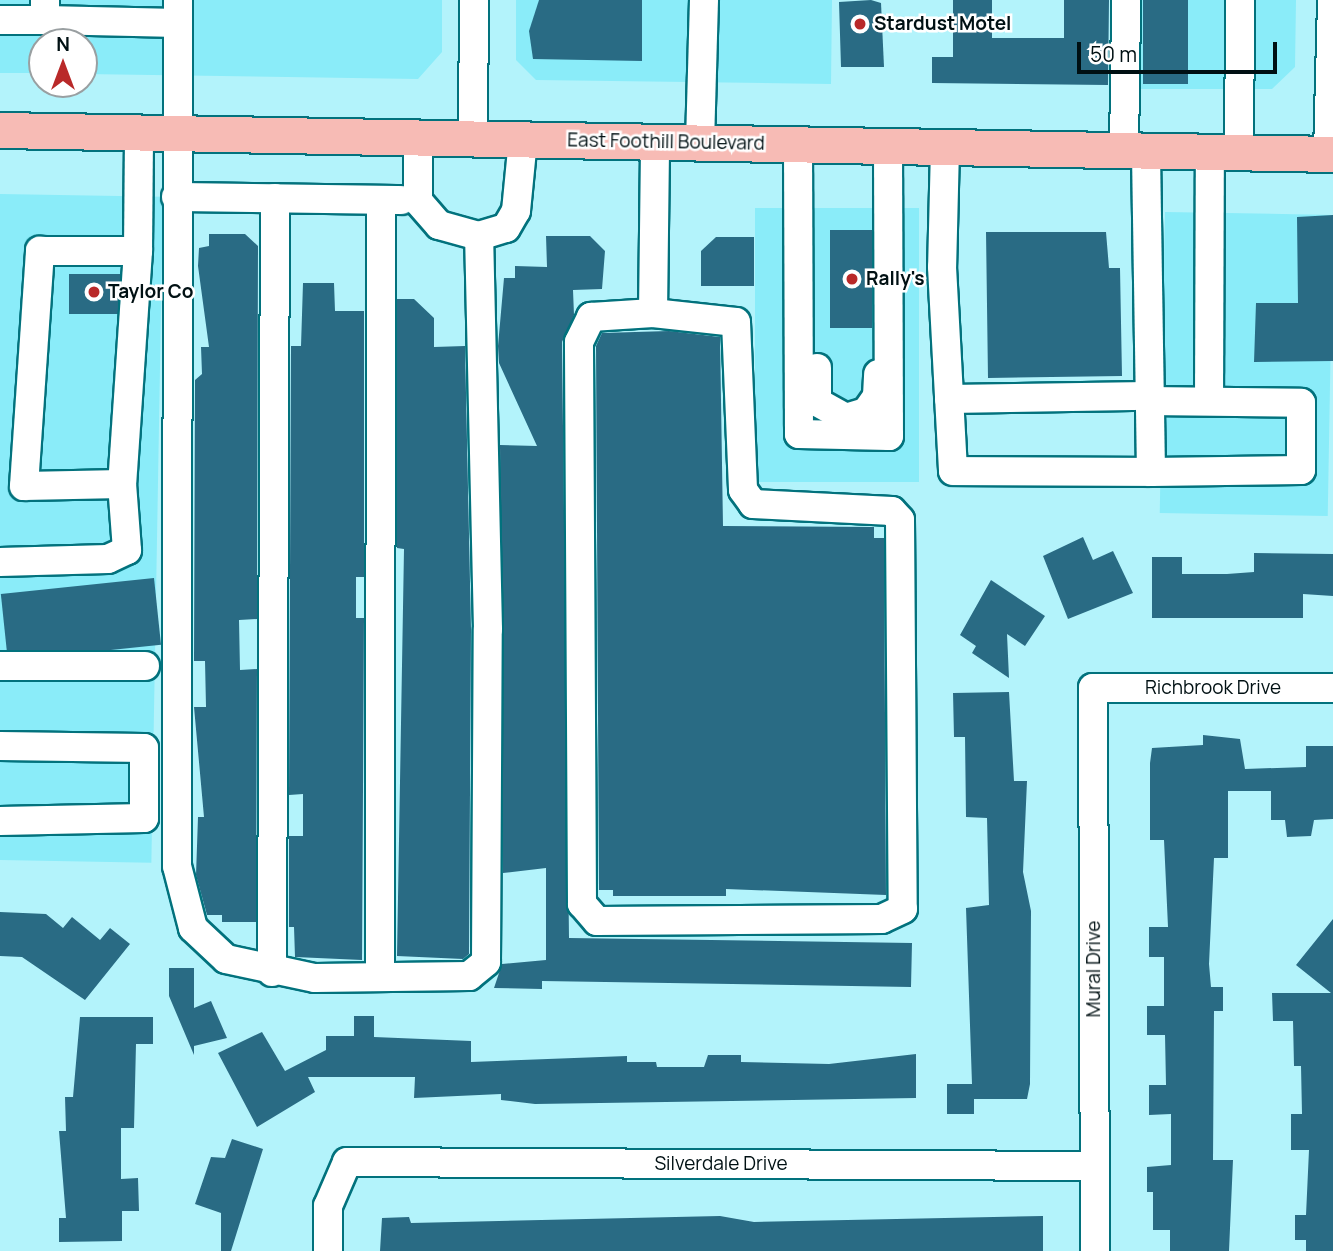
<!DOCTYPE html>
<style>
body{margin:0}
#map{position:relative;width:1333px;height:1251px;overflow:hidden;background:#b3f3fb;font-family:Manrope,sans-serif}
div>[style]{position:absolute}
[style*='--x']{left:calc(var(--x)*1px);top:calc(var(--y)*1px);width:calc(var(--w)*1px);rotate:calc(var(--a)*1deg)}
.built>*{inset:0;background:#8aecf9;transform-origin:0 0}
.building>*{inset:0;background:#296b84;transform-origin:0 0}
.roads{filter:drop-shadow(2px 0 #02727d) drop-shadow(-2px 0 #02727d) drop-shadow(0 2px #02727d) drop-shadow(0 -2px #02727d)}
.minor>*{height:28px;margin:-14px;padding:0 14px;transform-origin:14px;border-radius:14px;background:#fff}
.major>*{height:35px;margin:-17.5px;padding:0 17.5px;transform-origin:17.5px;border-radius:17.5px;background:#f7bbb5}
.dots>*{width:19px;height:19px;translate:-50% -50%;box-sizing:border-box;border:4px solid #fff;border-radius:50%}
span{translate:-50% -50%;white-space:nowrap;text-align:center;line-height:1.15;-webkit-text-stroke:5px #fff;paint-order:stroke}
.poi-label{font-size:19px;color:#001013;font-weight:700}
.left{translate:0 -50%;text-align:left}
.street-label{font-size:19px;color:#001013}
.north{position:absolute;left:28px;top:28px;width:70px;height:70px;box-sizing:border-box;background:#fff;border:2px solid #999fa1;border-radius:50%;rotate:0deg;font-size:19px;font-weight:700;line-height:28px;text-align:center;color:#001013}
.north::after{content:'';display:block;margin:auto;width:24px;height:32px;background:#b92929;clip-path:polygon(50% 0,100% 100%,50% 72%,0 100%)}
.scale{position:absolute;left:1077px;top:42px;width:200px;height:32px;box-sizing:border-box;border:4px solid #001013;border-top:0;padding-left:9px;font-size:21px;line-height:24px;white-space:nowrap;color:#001013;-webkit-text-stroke:5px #fff;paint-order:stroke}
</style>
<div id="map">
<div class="built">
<i style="clip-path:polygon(0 0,442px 0,442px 52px,418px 79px,84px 74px,84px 42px,42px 42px,42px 73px,0 73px)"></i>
<i style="clip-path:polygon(516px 0,832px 0,831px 84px,536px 80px,516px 60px)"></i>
<i style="clip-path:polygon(1116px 0,1296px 0,1295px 67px,1272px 89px,1116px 89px)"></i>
<i style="left:0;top:194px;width:163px;height:666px;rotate:1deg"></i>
<i style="left:755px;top:208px;width:164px;height:274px"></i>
<i style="left:1165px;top:212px;width:168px;height:301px;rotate:1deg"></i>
</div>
<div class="building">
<i style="clip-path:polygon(539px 0,642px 0,642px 61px,533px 59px,529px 31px)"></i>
<i style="clip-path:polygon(871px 0,881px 3px,884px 67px,841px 67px,839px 2px)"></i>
<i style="clip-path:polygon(953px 0,992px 0,992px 38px,1064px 38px,1064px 0,1109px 0,1108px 85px,932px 83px,932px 57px,953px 57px)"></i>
<i style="left:1143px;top:0;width:45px;height:84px"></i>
<i style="clip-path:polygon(1333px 215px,1333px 361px,1254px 362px,1256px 303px,1298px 303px,1297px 217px)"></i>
<i style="left:830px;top:230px;width:42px;height:98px"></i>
<i style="clip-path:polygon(986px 232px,1106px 232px,1109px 268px,1120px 268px,1122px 376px,988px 378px)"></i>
<i style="clip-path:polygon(209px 234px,245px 234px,258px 246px,257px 619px,239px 620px,240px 670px,257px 669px,256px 922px,222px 922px,222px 915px,207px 915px,196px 875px,198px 817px,204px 817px,194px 707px,206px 707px,205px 661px,194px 661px,195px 380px,202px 374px,201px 347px,209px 347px,198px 266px,199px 248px,209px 246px)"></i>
<i style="clip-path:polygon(546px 236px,590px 236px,605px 251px,602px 289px,573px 290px,574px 315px,562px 342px,569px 938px,912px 943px,911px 987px,542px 981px,542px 989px,494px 988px,502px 964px,546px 960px,546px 868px,503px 873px,500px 445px,537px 446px,499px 363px,498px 346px,504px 278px,515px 278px,515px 266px,547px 267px)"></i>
<i style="clip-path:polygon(716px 237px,754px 237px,754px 286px,701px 286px,701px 251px)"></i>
<i style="left:69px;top:274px;width:51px;height:40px"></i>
<i style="clip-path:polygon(303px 283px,334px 283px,335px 311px,364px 311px,364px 577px,356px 577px,356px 618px,364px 618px,362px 960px,295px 957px,294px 927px,289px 927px,289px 836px,303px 836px,303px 794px,289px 795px,291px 346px,301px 346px)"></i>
<i style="clip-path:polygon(397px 299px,414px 299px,434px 318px,434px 347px,465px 346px,471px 629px,469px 954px,463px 959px,397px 956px,404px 549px,397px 548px)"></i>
<i style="clip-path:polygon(669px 331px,720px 337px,723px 526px,874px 527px,874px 538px,884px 538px,886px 895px,726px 889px,726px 896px,613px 896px,613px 890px,599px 890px,596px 346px,602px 333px)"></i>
<i style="clip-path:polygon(1083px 537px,1093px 560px,1113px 551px,1133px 593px,1068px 619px,1043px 556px)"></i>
<i style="clip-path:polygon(1254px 553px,1333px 554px,1333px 596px,1303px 594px,1303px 618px,1152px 618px,1152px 557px,1182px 557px,1182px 574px,1227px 574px,1254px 572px)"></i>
<i style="left:154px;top:578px;width:67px;height:154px;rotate:84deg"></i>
<i style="clip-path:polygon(991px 580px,1045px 616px,1025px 646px,1007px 634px,1009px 678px,972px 653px,976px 646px,960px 635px)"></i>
<i style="clip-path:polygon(1009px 692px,1014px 781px,1027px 781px,1023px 872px,1031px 911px,1030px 1084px,1027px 1099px,974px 1099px,974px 1114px,947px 1114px,947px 1084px,972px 1084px,966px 908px,989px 905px,987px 818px,966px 817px,965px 737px,954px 737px,953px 693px)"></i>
<i style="clip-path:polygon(1203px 735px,1240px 739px,1245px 769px,1306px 767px,1306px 746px,1333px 746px,1333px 819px,1314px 820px,1311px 836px,1287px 837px,1285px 820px,1271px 820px,1271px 791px,1228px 791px,1228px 858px,1214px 858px,1209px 964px,1211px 987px,1223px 987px,1223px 1011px,1214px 1011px,1213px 1160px,1233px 1160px,1229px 1251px,1170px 1251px,1170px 1230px,1153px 1230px,1153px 1192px,1147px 1192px,1147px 1167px,1171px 1165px,1171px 1114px,1149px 1115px,1149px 1085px,1166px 1085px,1165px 1035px,1147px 1035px,1147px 1006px,1164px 1006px,1164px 957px,1149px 957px,1149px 927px,1168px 927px,1164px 840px,1150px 840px,1150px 763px,1152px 748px,1203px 745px)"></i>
<i style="clip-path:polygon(0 912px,46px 914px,63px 928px,72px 917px,100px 940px,110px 928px,130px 944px,85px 1000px,22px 957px,0 956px)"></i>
<i style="clip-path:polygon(1333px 919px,1333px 1251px,1306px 1251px,1306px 1240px,1295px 1240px,1295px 1215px,1306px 1215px,1309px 1150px,1291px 1150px,1291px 1114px,1302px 1114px,1301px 1066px,1294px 1066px,1293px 1021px,1273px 1021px,1272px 993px,1331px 993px,1296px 965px)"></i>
<i style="clip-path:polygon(169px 968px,194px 968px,194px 1008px,211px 1001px,227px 1038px,194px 1046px,194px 1055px,169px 996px)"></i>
<i style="clip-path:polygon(354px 1016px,374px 1016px,374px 1037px,471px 1041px,471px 1062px,627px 1056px,627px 1062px,656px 1062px,657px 1067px,704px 1067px,708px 1055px,741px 1055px,741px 1062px,829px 1064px,916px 1054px,916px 1098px,535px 1104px,501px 1100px,501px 1094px,414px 1098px,415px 1077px,308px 1077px,315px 1092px,257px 1127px,218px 1053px,262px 1032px,285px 1071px,326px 1050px,326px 1036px,354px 1036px)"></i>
<i style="clip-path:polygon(80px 1017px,153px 1017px,153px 1044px,136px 1044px,134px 1128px,121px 1128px,121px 1179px,138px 1178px,139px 1211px,122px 1211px,122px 1241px,59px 1242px,59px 1218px,66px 1218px,59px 1131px,66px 1131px,65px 1097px,73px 1097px)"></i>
<i style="clip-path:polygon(232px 1139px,263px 1149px,231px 1251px,221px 1251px,221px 1213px,195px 1204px,211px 1157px,225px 1158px)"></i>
<i style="clip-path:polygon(720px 1216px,754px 1222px,1043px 1216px,1043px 1251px,380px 1251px,382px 1218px,409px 1217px,411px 1223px)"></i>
</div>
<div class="roads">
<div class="minor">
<i style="--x:45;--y:0;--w:20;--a:90"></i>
<i style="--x:45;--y:20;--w:133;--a:1.3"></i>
<i style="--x:178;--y:23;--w:23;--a:-90"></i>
<i style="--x:0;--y:20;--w:45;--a:0"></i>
<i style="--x:178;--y:23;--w:843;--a:90.07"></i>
<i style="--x:177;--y:866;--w:64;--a:75.5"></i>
<i style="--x:193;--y:928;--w:45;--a:43.2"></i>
<i style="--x:226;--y:959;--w:91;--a:12.1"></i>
<i style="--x:315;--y:978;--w:154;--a:-0.7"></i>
<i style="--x:469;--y:976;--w:22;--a:-39"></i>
<i style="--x:486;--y:962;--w:333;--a:-89.7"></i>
<i style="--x:488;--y:629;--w:393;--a:-91.3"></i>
<i style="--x:418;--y:136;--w:65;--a:90"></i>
<i style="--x:418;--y:201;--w:32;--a:49"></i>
<i style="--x:439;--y:225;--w:41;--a:15.4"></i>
<i style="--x:479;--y:236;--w:28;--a:-17"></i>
<i style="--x:506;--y:228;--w:20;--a:-60"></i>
<i style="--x:516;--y:211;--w:72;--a:-84.4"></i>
<i style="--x:473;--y:137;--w:137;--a:-89.6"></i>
<i style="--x:700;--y:143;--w:143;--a:-88.4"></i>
<i style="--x:798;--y:145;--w:289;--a:89.8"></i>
<i style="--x:799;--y:434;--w:90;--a:1.3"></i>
<i style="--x:889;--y:436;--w:289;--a:-90.2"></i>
<i style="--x:945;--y:148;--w:119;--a:91.4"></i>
<i style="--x:942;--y:267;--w:204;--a:86.9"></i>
<i style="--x:953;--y:471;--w:198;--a:0.3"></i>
<i style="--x:1151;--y:472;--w:321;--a:-90.9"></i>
<i style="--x:1124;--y:151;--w:151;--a:-89.2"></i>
<i style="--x:1239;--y:153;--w:153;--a:-89.6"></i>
<i style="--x:1328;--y:154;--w:154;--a:-88.5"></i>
<i style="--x:176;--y:197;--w:225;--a:0.8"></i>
<i style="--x:138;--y:251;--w:234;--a:93.9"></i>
<i style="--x:122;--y:484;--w:98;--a:178.8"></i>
<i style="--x:24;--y:486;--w:236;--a:-86.1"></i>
<i style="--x:40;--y:251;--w:98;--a:0"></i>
<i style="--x:138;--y:251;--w:120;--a:-89.5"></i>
<i style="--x:653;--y:313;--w:83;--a:6.2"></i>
<i style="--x:736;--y:322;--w:168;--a:87.6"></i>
<i style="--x:743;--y:490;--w:17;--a:54"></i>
<i style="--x:753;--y:504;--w:139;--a:2.9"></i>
<i style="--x:892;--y:511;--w:12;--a:48"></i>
<i style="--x:900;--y:520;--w:389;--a:89.6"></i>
<i style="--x:903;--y:909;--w:23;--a:155"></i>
<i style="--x:882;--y:919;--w:285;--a:179.6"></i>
<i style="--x:597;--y:921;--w:23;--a:-131"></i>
<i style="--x:582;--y:904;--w:562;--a:-90.31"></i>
<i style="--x:579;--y:342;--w:28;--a:-64"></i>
<i style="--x:591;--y:317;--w:62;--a:-3.7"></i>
<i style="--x:653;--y:313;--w:171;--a:-89.3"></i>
<i style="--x:817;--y:368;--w:34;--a:90"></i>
<i style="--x:817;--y:402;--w:33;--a:29"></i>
<i style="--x:846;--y:418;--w:21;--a:-17"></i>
<i style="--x:866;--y:412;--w:19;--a:-55"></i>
<i style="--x:877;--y:396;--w:22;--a:-87"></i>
<i style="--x:949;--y:399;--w:199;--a:-0.9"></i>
<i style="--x:1148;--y:401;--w:153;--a:0.7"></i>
<i style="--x:1301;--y:403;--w:67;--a:90"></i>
<i style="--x:1301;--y:470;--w:150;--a:179.2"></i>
<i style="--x:1209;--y:401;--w:249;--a:-89.8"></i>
<i style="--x:0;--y:562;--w:108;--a:-1.6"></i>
<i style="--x:108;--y:559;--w:21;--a:-25"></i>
<i style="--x:127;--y:550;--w:66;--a:-94.3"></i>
<i style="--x:0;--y:666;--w:145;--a:0"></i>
<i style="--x:0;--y:746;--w:144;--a:0.8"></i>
<i style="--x:144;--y:748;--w:70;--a:90"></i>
<i style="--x:144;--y:818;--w:144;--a:178.8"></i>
<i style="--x:272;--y:972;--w:774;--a:-89.78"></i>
<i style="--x:380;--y:977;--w:777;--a:-89.93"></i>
<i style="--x:328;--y:1251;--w:45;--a:-90"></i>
<i style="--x:328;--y:1206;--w:48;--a:-66.6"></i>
<i style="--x:347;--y:1162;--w:748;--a:0.31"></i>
<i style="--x:1095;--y:1251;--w:563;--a:-90.2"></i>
<i style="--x:1093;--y:688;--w:240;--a:0"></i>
</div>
<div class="major">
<i style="--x:0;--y:130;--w:1333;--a:1.03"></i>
</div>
</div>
<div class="dots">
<i style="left:860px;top:24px;background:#b92929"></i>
<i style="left:852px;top:279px;background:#b92929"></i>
<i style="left:94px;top:292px;background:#b92929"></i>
</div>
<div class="poi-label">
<span class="left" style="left:874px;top:24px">Stardust Motel</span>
<span class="left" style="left:866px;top:279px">Rally's</span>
<span class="left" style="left:108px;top:292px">Taylor Co</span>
</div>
<div class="street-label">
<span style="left:666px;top:142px;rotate:1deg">East Foothill Boulevard</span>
<span style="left:1213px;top:688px">Richbrook Drive</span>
<span style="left:1094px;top:969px;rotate:-90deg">Mural Drive</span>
<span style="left:721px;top:1164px">Silverdale Drive</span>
</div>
<div class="north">N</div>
<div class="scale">50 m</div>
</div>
